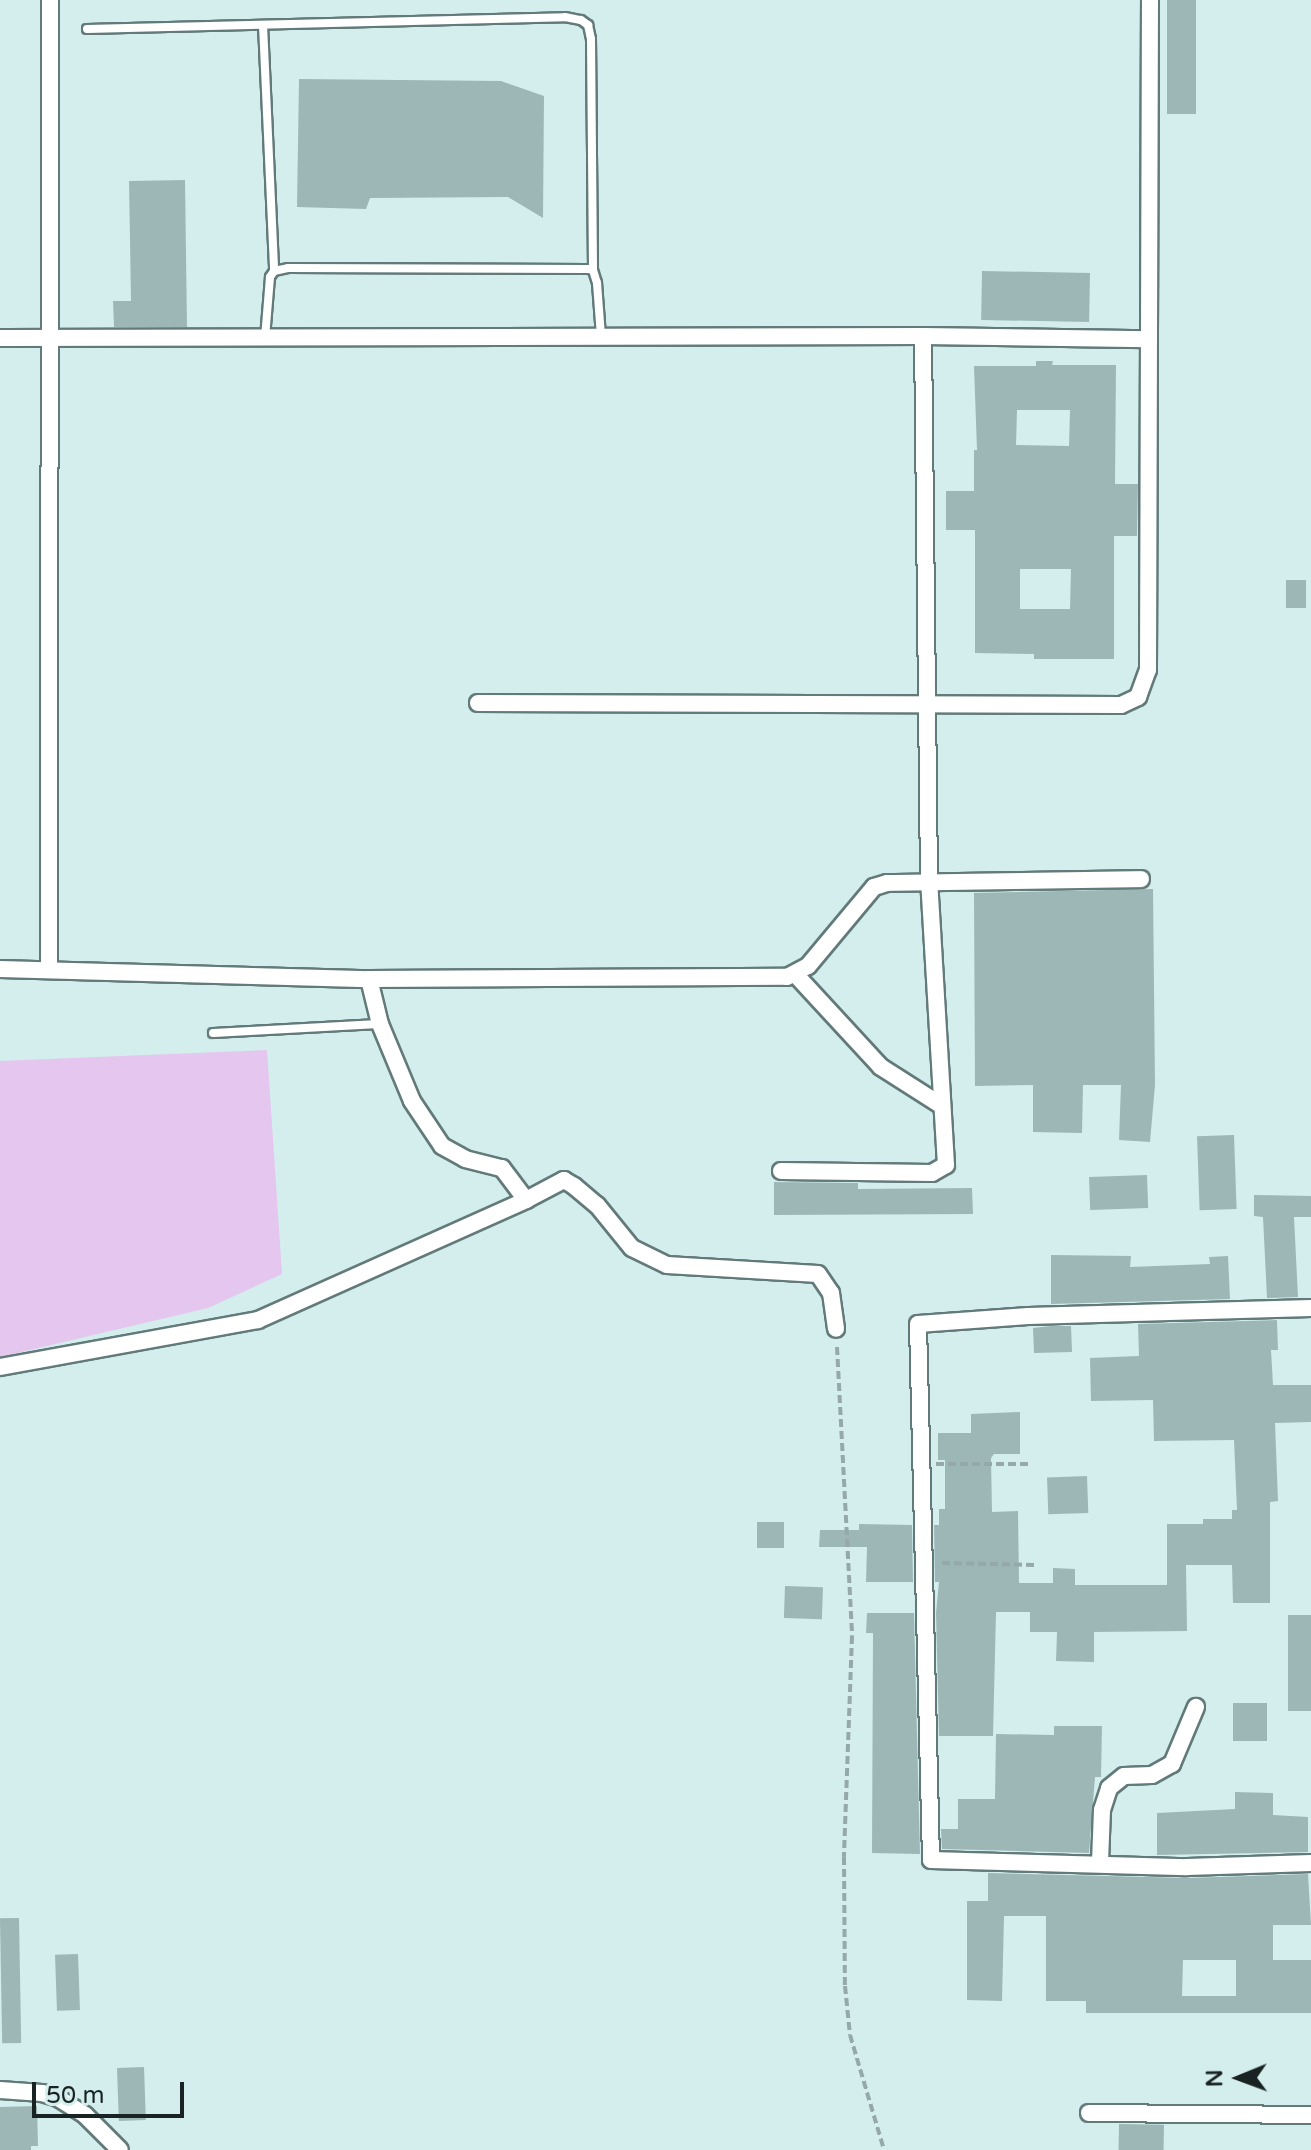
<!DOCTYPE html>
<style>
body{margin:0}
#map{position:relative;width:1311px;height:2150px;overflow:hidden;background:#d3eeed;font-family:"Varela Round",sans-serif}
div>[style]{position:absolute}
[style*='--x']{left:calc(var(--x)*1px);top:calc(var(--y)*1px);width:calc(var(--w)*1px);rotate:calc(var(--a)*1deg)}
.green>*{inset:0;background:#e5c6ee}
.building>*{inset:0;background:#9db7b6;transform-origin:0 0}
.path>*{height:4px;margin-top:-2px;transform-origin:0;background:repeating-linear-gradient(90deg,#94a9a8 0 8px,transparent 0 12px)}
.roads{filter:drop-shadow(2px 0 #627a79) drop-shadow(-2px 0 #627a79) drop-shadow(0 2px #627a79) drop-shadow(0 -2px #627a79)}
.service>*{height:8px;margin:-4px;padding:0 4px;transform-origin:4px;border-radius:4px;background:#fff}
.minor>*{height:16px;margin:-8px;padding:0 8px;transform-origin:8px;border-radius:8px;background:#fff}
span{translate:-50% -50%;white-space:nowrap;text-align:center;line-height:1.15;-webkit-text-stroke:6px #d3eeed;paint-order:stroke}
.north{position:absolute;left:1199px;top:2038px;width:80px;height:80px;-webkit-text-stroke:6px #d3eeed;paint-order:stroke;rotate:269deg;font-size:22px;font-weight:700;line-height:32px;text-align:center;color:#192323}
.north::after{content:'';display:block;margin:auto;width:28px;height:36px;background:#192323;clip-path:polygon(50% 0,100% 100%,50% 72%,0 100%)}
.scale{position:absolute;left:32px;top:2082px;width:152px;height:36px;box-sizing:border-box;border:4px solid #192323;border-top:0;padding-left:10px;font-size:24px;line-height:28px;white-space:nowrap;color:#192323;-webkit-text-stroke:6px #d3eeed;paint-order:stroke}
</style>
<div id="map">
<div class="green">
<i style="clip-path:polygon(267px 1050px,282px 1274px,208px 1308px,0 1357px,0 1061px)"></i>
</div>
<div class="building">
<i style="left:1167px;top:0;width:29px;height:114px"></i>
<i style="clip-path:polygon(299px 79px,501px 81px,544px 96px,543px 218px,508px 197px,370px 198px,366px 209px,297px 207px)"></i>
<i style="clip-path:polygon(185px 180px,187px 327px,114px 327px,113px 301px,131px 301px,129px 181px)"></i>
<i style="left:982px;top:271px;width:108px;height:49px;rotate:1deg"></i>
<i style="clip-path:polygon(evenodd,1036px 361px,1053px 361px,1052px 365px,1116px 365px,1115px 484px,1138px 484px,1137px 536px,1114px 536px,1114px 659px,1034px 659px,1034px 654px,975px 653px,975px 530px,946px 530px,946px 491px,974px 491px,974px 450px,977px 450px,974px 366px,1036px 366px,1036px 361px,1017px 410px,1070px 410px,1069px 446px,1016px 445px,1017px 410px,1036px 361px,1020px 569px,1071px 569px,1070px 609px,1020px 609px,1020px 569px)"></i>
<i style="left:1286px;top:580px;width:20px;height:28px"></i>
<i style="clip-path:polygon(1153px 889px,1155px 1085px,1150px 1142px,1119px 1140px,1121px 1085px,1083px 1085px,1082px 1133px,1033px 1132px,1033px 1085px,975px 1086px,974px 893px)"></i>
<i style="left:1234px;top:1135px;width:74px;height:37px;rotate:88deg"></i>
<i style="left:1147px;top:1175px;width:33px;height:58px;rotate:88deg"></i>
<i style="clip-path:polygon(774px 1182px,858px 1183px,858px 1189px,972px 1188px,973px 1214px,774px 1215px)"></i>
<i style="clip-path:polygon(1254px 1195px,1311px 1196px,1311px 1217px,1294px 1217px,1298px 1297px,1267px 1298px,1263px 1217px,1254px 1216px)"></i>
<i style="clip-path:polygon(1051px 1255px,1131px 1256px,1130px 1267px,1210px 1264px,1209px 1257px,1228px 1256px,1230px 1299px,1051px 1304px)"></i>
<i style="clip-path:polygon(1277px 1320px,1278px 1350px,1271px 1350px,1273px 1385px,1311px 1385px,1311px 1422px,1275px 1423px,1278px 1501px,1270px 1502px,1270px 1603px,1233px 1603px,1232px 1565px,1186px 1565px,1187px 1631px,1094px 1632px,1094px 1662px,1056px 1661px,1057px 1632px,1030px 1632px,1030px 1612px,996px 1612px,993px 1736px,939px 1736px,936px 1613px,939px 1582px,935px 1582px,934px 1525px,939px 1525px,939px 1509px,945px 1509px,945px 1460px,938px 1460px,938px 1433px,971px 1433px,971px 1414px,1020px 1412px,1020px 1454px,994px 1454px,991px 1458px,992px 1512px,1018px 1511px,1019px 1583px,1053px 1583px,1053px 1568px,1075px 1569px,1075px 1585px,1167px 1585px,1167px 1524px,1203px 1524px,1203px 1519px,1232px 1519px,1232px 1510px,1237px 1510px,1234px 1440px,1154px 1441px,1153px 1400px,1091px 1401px,1090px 1358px,1139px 1356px,1138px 1324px)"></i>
<i style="clip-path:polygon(1051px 1326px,1071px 1326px,1072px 1352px,1034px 1353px,1033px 1328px)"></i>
<i style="left:1087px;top:1476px;width:37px;height:40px;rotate:88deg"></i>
<i style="left:757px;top:1522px;width:27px;height:26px"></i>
<i style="clip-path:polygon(859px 1524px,912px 1525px,913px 1582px,866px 1582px,867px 1547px,819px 1547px,820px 1530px,859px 1530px)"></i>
<i style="left:785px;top:1586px;width:38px;height:32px;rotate:2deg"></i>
<i style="clip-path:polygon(867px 1613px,914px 1613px,920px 1854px,872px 1853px,873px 1633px,866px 1633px)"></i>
<i style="left:1311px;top:1615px;width:96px;height:23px;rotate:90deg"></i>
<i style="left:1233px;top:1703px;width:34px;height:38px"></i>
<i style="clip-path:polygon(1054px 1726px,1102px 1726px,1101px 1777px,1095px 1777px,1089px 1853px,942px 1849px,941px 1829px,958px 1829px,958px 1799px,995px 1799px,996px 1734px,1054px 1735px)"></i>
<i style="clip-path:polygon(1235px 1792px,1273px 1793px,1273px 1815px,1308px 1817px,1308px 1852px,1157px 1855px,1157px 1813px,1235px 1809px)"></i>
<i style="clip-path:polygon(evenodd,988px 1873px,1187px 1878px,1308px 1874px,1311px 1925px,1273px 1925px,1273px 1960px,1311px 1960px,1311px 2013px,1086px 2013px,1086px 2001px,1046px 2001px,1046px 1916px,1004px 1916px,1002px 2001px,967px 2000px,967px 1901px,988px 1901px,988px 1873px,1183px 1960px,1236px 1960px,1236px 1996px,1182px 1996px,1183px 1960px)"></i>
<i style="left:19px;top:1918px;width:125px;height:19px;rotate:89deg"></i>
<i style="left:78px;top:1954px;width:56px;height:23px;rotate:88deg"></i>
<i style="left:144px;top:2067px;width:53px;height:27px;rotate:88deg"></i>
<i style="clip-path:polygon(37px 2106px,38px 2146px,31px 2146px,31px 2150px,0 2150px,0 2107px)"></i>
<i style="left:1119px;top:2124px;width:45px;height:26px;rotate:1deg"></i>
</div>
<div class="path">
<i style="--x:837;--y:1347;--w:289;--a:87"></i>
<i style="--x:852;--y:1636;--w:221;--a:92.1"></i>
<i style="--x:844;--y:1857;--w:129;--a:89.6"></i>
<i style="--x:845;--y:1986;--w:49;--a:84.2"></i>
<i style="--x:850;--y:2035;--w:120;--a:73.5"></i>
<i style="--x:936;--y:1464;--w:94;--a:0"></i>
<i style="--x:942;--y:1563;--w:92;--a:1.2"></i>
</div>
<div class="roads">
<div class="service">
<i style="--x:263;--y:25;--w:246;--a:87.4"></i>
<i style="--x:87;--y:29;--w:478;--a:-1.4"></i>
<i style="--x:565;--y:17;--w:16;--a:11"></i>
<i style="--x:581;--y:20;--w:9;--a:36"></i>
<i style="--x:588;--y:25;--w:14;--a:78"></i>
<i style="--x:591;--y:39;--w:231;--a:89.5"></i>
<i style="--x:265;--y:338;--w:61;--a:-85.3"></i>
<i style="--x:270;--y:277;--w:7;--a:-56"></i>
<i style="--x:274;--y:271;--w:14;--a:-12"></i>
<i style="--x:288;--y:268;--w:301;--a:0.2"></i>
<i style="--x:589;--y:269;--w:4;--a:14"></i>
<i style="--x:593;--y:270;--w:14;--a:73"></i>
<i style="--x:597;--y:283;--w:53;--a:85.7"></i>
<i style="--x:213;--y:1033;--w:166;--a:-3.1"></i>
</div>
<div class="minor">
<i style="--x:0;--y:338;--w:923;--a:-0.12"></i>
<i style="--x:923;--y:336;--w:226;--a:0.8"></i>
<i style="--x:478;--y:703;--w:643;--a:0.18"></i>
<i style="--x:1121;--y:705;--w:19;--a:-25"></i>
<i style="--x:1138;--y:697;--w:29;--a:-70"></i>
<i style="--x:1148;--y:670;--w:670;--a:-89.83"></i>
<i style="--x:0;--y:969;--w:369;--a:1.6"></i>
<i style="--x:369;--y:979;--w:418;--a:-0.3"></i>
<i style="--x:787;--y:977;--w:24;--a:-28"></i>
<i style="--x:808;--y:966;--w:103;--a:-50.1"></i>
<i style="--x:874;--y:887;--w:14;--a:-17"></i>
<i style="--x:887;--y:883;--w:254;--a:-0.9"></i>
<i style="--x:49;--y:969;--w:969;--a:-89.94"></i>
<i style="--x:796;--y:975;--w:125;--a:47.3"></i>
<i style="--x:881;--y:1067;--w:72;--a:32.6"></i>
<i style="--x:369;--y:979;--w:46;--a:76.3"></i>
<i style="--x:380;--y:1024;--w:83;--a:67.4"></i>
<i style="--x:412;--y:1101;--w:54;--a:56.3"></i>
<i style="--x:442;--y:1146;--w:26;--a:29"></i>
<i style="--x:465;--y:1159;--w:38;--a:14"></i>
<i style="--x:502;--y:1168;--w:40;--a:53"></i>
<i style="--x:526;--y:1200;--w:43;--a:-27.8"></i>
<i style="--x:564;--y:1180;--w:12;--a:31"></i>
<i style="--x:574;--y:1186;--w:30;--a:40"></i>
<i style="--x:597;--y:1205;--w:55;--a:50.9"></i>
<i style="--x:632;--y:1248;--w:39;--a:26"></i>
<i style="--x:667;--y:1265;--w:151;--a:3.4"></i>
<i style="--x:818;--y:1274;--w:23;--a:56"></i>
<i style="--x:831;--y:1293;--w:36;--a:82"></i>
<i style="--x:781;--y:1171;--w:151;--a:0.8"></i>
<i style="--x:932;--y:1173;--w:16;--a:-30"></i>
<i style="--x:946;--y:1165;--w:285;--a:-93.4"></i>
<i style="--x:929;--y:881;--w:545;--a:-90.63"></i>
<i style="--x:1311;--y:1308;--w:283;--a:178.4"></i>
<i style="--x:1028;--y:1316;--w:110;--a:175.8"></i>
<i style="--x:918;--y:1324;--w:536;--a:88.61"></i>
<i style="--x:931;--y:1860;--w:256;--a:1.6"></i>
<i style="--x:1187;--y:1867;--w:124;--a:-1.8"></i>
<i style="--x:0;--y:1367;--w:262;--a:-10.3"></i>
<i style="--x:258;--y:1320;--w:294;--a:-24.1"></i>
<i style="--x:1100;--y:1862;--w:52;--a:-87.8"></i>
<i style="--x:1102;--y:1810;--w:23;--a:-72"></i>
<i style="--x:1109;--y:1788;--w:19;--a:-39"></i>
<i style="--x:1124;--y:1776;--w:28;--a:-2"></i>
<i style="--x:1152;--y:1775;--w:23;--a:-29"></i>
<i style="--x:1172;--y:1764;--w:62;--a:-67.2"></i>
<i style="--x:0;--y:2090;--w:42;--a:4.1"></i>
<i style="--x:42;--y:2093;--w:17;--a:17"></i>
<i style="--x:58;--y:2098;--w:32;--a:32"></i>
<i style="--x:85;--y:2115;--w:49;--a:45"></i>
<i style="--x:1089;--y:2113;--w:222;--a:0.5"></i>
</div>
</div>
<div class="north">N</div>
<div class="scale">50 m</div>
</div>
